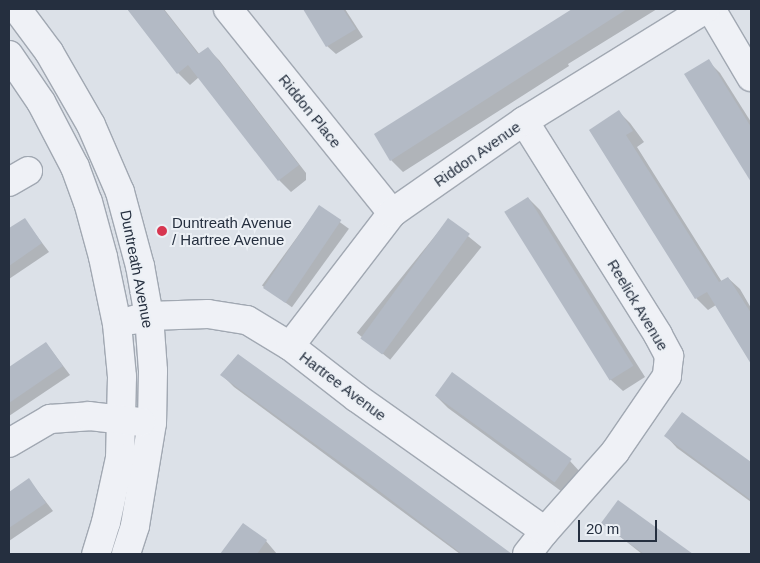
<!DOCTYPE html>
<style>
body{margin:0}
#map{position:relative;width:760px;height:563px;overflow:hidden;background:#dce1e8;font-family:Arial,sans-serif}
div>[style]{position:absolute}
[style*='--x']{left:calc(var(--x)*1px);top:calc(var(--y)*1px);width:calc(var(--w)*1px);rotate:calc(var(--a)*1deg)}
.shadow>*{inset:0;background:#0003;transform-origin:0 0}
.building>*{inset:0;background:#b3bac5;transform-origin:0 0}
.roads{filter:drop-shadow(1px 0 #a1a8b2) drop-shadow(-1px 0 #a1a8b2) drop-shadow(0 1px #a1a8b2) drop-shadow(0 -1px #a1a8b2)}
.minor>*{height:28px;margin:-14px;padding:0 14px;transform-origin:14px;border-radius:14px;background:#eff1f6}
.dots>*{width:14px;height:14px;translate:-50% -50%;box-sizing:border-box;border:2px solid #ecf0f5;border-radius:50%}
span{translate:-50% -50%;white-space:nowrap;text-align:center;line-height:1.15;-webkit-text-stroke:4px #ecf0f5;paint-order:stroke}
.street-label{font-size:15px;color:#252f3f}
.poi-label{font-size:15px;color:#252f3f}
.left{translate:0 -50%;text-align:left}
.frame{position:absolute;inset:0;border:10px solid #252f3f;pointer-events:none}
.scale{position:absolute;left:578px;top:520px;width:79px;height:22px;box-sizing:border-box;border:2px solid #252f3f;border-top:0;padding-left:6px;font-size:15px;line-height:18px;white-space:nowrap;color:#252f3f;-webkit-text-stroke:4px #ecf0f5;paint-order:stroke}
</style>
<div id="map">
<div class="shadow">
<i style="clip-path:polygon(129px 9px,164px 9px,200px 55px,208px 49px,219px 60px,306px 173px,306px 180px,291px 192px,279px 180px,199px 77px,190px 85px,178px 73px)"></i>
<i style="clip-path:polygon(304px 9px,345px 9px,363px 37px,336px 54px,327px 46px)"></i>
<i style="clip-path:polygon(574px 9px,657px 9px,568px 64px,569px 66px,403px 172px,391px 160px,540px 30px)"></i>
<i style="clip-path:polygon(708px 61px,720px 73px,751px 122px,751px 179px,686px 75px)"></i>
<i style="clip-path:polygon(619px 112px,630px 123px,644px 142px,637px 147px,722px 282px,728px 278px,740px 289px,751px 308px,751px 361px,716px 305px,708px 310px,696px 298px,591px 131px)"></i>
<i style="clip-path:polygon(528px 198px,540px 210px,645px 377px,623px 391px,611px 380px,506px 213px)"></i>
<i style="left:319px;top:207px;width:37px;height:97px;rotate:36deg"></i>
<i style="clip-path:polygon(24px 219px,49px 252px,9px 279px,9px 230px)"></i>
<i style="left:448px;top:220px;width:43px;height:145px;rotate:39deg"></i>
<i style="clip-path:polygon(46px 343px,70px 375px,9px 416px,9px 369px)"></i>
<i style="clip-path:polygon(222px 375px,503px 549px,508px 554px,460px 554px,234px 387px)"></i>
<i style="clip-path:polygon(436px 396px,570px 461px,581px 473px,565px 494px,448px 408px)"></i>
<i style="clip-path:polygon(682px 413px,751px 464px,751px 502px,677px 448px,666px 436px)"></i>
<i style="clip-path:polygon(29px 480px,53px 511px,9px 541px,9px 493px)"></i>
<i style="clip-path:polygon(618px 502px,691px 554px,642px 554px,603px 523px)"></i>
<i style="clip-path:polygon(243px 524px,266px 541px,277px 554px,221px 554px)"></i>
</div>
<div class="building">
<i style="clip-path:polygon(127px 9px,163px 9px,198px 54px,208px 47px,299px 165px,278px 181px,188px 65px,177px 74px)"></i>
<i style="clip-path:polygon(303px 9px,343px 9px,356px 29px,326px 47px)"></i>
<i style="clip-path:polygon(572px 9px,627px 9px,390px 161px,374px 134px)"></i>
<i style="clip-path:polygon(709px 59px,751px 127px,751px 182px,684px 74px)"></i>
<i style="clip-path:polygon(619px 110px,633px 131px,626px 135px,719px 282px,728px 277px,751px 313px,751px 364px,707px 292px,695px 299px,589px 130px)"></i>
<i style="left:528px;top:197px;width:199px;height:28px;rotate:58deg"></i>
<i style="left:319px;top:205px;width:27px;height:100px;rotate:34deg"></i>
<i style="clip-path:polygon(25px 218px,42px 243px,9px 266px,9px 228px)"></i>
<i style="left:448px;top:218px;width:27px;height:149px;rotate:36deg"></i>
<i style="clip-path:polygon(46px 342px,63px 366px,9px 403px,9px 367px)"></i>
<i style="clip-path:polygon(238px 354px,373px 452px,512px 554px,462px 554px,370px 484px,220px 375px)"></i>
<i style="left:452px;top:372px;width:148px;height:29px;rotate:36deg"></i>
<i style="clip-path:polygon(682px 412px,751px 462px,751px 500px,664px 436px)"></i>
<i style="clip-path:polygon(29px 478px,46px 503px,9px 528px,9px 492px)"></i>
<i style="clip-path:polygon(618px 500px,693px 554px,644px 554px,601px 523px)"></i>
<i style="clip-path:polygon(243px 523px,267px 540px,257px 554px,220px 554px)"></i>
</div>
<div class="roads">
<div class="minor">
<i style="--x:17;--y:9;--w:54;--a:53.3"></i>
<i style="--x:49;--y:52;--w:84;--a:60.1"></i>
<i style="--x:91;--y:125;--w:73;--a:66.6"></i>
<i style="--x:120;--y:192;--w:77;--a:74.9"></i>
<i style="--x:140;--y:266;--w:51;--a:79.8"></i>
<i style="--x:149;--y:316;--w:55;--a:85.8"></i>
<i style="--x:153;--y:371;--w:52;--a:91.1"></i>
<i style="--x:152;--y:423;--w:104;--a:99.4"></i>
<i style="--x:135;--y:526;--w:29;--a:108"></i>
<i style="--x:228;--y:9;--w:262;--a:51.2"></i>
<i style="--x:711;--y:9;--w:79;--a:59.5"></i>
<i style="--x:9;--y:55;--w:57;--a:55.8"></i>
<i style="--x:41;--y:102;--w:73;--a:62.4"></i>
<i style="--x:75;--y:167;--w:37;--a:70"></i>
<i style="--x:88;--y:202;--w:57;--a:74.7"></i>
<i style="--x:103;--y:257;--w:68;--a:78.2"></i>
<i style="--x:117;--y:324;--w:53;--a:84.6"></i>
<i style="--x:122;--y:377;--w:81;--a:91.4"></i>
<i style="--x:120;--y:458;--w:66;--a:102.3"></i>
<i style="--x:106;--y:522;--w:34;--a:107"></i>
<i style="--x:524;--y:121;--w:252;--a:57.9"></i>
<i style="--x:658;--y:335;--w:24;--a:62"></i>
<i style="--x:669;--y:356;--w:20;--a:96"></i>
<i style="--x:667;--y:376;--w:92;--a:124.4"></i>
<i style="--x:615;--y:452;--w:106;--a:131.5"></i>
<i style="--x:545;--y:531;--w:29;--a:128"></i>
<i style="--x:9;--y:182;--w:22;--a:-30"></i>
<i style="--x:133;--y:320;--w:16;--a:-14"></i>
<i style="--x:149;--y:316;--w:59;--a:-1.9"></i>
<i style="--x:208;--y:314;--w:39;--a:9"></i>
<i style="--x:247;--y:320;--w:50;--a:31.2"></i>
<i style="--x:290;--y:346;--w:85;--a:37.8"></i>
<i style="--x:357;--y:398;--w:230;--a:35.3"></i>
<i style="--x:290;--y:346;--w:168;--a:-52.5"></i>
<i style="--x:392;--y:213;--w:161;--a:-34.9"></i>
<i style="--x:524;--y:121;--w:213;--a:-31.7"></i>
<i style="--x:9;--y:443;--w:48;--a:-30.3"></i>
<i style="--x:50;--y:419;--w:39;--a:-4"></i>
<i style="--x:89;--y:416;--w:52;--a:6.6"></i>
</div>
</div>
<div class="dots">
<i style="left:162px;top:231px;background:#d73650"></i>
</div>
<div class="street-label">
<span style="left:310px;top:111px;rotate:51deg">Riddon Place</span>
<span style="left:477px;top:154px;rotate:-35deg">Riddon Avenue</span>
<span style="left:137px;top:269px;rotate:79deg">Duntreath Avenue</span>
<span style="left:638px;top:305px;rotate:59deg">Reelick Avenue</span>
<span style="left:343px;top:386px;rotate:37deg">Hartree Avenue</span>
</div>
<div class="poi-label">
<span class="left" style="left:172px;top:231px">Duntreath Avenue<br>/ Hartree Avenue</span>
</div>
<div class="frame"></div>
<div class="scale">20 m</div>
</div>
